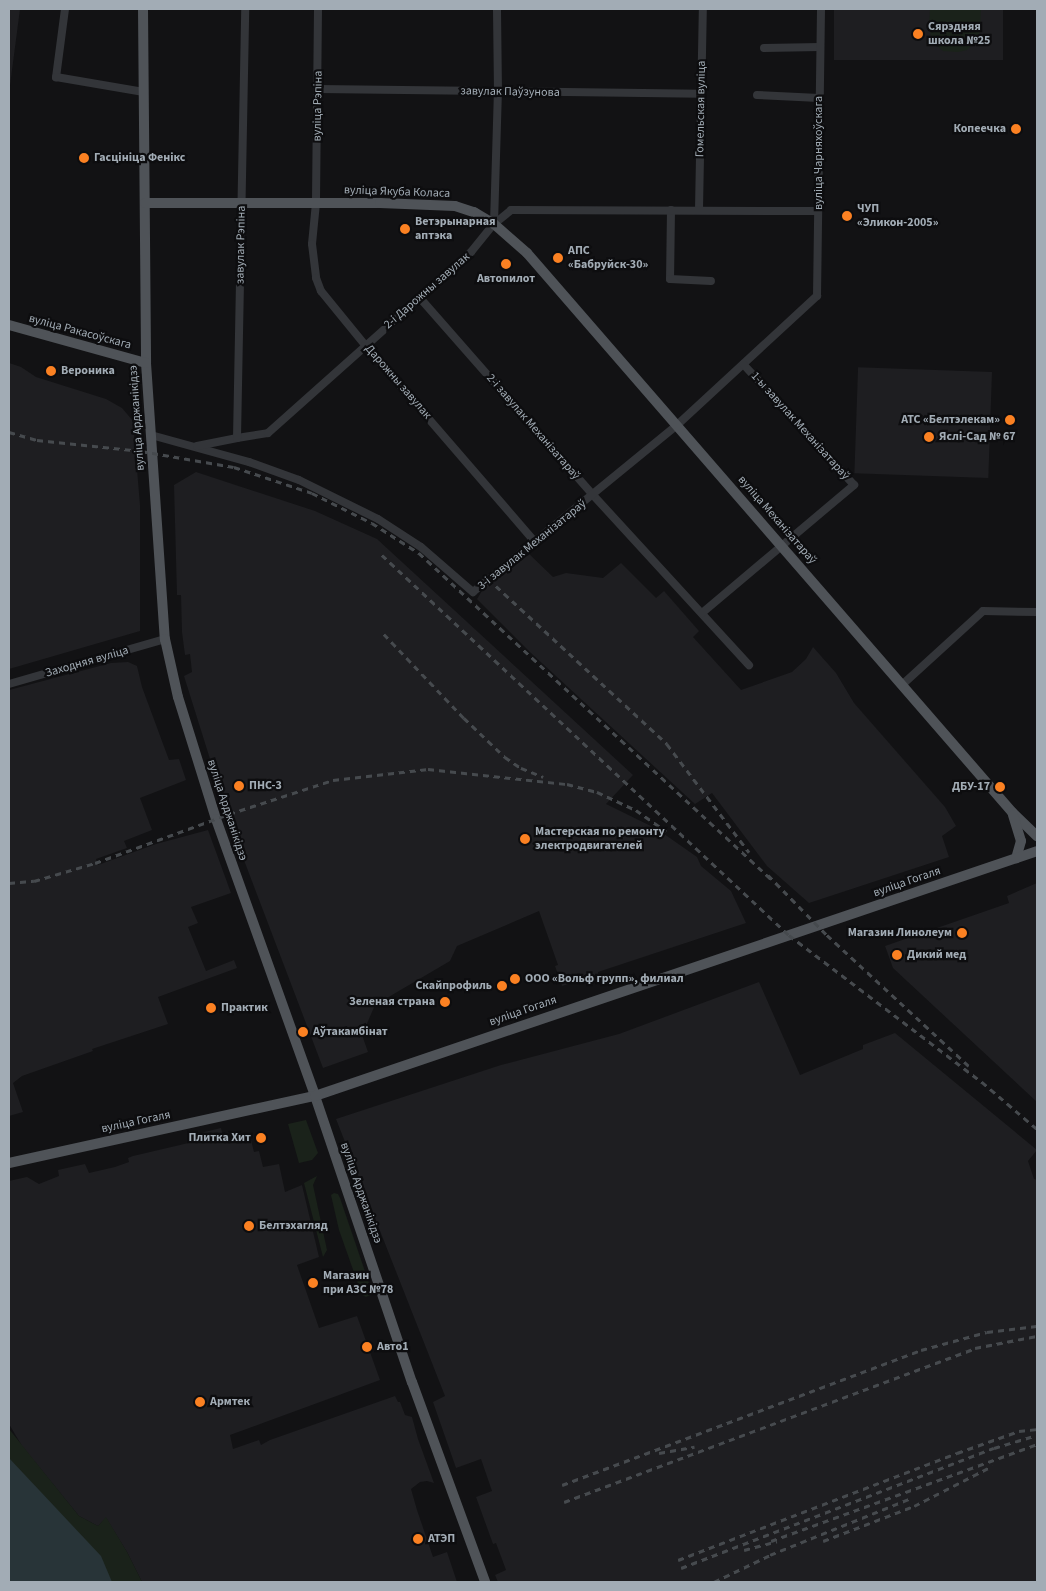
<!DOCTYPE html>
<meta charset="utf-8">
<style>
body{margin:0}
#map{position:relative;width:1046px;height:1591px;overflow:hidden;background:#121214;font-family:"Source Sans 3",sans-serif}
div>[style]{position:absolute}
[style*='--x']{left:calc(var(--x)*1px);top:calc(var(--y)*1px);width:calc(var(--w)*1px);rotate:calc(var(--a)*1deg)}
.built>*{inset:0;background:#1e1e21;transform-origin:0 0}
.green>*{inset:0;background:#1a221a}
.water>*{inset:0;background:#283438}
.minor>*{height:8px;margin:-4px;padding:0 4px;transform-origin:4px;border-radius:4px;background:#333539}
.major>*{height:10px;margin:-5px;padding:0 5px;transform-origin:5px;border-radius:5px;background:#4f5358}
.rail>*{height:2.5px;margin-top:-1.25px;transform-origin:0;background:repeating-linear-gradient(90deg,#464a4e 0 6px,transparent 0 11px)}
.dots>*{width:14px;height:14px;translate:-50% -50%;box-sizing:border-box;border:2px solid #0d0d0f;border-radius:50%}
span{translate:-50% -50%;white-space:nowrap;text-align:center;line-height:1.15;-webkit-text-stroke:4.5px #0d0d0f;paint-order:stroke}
.poi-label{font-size:12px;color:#a2acb5;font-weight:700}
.left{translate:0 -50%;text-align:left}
.right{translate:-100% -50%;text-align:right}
.street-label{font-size:12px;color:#a2acb5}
.frame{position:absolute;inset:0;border:10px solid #a2acb5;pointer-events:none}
</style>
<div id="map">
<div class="built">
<i style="clip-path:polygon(9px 9px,20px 9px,9px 93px)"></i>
<i style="left:834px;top:9px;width:169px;height:51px"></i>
<i style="clip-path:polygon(9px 363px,21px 367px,36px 377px,106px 399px,122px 408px,133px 421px,140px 505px,140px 631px,9px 669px)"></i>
<i style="left:992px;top:372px;width:106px;height:134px;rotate:92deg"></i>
<i style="clip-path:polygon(196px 472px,315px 511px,377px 539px,633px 775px,606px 804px,657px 829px,697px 857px,701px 866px,731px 891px,746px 923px,598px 972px,598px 975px,562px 986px,555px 966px,558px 965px,539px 911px,457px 946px,450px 961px,375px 1005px,362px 1035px,368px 1052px,323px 1068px,231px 826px,184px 676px,192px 672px,190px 654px,185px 655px,182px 632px,181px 595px,177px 595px,174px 485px)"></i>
<i style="clip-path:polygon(526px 551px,553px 577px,566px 573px,603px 578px,621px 563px,656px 598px,664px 591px,699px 631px,693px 637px,741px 690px,792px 672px,806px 659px,813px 647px,836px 673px,854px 703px,945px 807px,956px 826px,942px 836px,949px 857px,809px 903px,767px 866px,712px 793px,695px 804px,531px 653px,477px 599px,485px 586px)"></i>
<i style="clip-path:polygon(128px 662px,137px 666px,142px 687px,169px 760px,179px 759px,186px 780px,140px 798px,152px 830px,124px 841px,127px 848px,96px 859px,98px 865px,156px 844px,208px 830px,231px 893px,191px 907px,198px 923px,188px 927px,206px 971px,234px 960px,237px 968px,158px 997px,168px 1024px,92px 1049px,93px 1051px,22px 1076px,13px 1083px,23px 1112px,9px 1116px,9px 690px,111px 663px)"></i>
<i style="clip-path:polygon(1037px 883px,1037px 1102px,893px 968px,885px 946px,1009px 903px,1007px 896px)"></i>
<i style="clip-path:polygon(759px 982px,800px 1075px,863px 1049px,863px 1045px,895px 1033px,1037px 1150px,1028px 1161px,1034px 1179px,1037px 1180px,1037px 1582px,498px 1582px,495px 1575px,506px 1570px,496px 1543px,493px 1544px,476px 1497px,492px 1491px,481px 1459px,456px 1468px,433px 1402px,445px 1396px,336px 1119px,501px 1065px,619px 1034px)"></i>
<i style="clip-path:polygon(221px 1128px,223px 1137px,232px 1140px,250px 1136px,254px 1152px,259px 1151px,263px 1167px,279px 1164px,285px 1192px,302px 1185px,319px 1257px,297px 1265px,319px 1328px,357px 1316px,380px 1380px,230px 1435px,233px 1449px,259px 1440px,261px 1445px,270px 1440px,395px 1396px,398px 1402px,400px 1402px,405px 1415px,412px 1417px,418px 1439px,434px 1483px,427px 1481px,420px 1482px,411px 1489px,417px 1510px,433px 1557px,447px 1552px,457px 1582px,142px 1582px,127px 1552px,106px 1518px,98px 1526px,79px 1516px,22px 1446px,9px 1424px,9px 1181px,27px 1177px,39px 1184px,59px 1176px,58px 1170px,85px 1164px,89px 1173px,115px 1167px,129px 1162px,128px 1158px,133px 1156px,197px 1141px,196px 1134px)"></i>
</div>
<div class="green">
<i style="clip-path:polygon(930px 9px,981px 9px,980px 32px,975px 42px,967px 50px,958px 52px,943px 51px,932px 41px,929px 27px)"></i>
<i style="clip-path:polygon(306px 1120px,318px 1153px,312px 1160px,299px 1163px,288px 1124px)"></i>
<i style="clip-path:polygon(317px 1176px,313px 1185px,327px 1250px,323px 1257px,304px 1183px)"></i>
<i style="clip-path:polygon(334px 1193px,338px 1194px,340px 1198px,371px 1289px,371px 1295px,366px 1297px,362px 1295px,339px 1230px,331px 1195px)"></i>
<i style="clip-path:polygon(9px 1429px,79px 1516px,98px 1526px,106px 1517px,127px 1552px,142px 1582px,9px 1582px)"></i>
</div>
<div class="water">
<i style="clip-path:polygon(9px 1458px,101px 1556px,112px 1582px,9px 1582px)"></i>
</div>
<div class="minor">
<i style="--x:65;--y:9;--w:69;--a:97.5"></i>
<i style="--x:56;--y:77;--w:89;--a:9.7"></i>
<i style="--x:318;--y:9;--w:194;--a:90.6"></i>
<i style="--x:316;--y:203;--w:41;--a:95.6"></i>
<i style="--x:312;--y:244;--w:34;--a:83"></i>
<i style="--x:316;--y:278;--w:14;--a:69"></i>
<i style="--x:321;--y:291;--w:70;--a:50.8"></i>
<i style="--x:365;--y:345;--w:259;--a:49.2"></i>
<i style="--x:764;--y:48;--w:56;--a:-1"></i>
<i style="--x:318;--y:89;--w:383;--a:0.7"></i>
<i style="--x:757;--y:95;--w:62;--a:2.8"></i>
<i style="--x:699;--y:209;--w:200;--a:-88.9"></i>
<i style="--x:671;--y:210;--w:69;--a:90.8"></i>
<i style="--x:670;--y:279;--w:41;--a:2.8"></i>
<i style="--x:494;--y:224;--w:132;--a:-88.3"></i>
<i style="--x:498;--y:92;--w:83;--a:-90.7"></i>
<i style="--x:420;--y:298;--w:262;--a:48.7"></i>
<i style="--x:593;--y:495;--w:231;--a:47.5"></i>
<i style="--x:151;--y:435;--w:102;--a:15.4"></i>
<i style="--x:249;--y:462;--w:53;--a:19.8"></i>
<i style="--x:299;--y:480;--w:88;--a:26.3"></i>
<i style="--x:378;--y:519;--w:51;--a:33.1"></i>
<i style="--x:421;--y:547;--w:69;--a:40.9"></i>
<i style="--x:473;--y:592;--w:262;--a:-39.3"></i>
<i style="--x:676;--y:426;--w:192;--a:-42.7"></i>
<i style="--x:817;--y:296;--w:287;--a:-89.2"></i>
<i style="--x:237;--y:438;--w:31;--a:-9"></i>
<i style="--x:268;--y:433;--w:272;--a:-41.7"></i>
<i style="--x:471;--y:252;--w:36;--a:-51"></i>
<i style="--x:494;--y:224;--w:22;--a:-39"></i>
<i style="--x:511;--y:210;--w:307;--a:0.2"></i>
<i style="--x:197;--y:446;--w:41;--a:-11.3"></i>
<i style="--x:237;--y:438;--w:429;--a:-88.9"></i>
<i style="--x:702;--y:613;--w:199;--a:-40.1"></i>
<i style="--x:854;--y:485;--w:164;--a:-132.5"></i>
<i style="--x:9;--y:684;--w:162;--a:-16.1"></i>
<i style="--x:903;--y:684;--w:108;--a:-42.4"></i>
<i style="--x:983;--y:611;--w:54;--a:1.1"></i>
</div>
<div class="major">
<i style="--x:143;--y:9;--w:354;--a:89.5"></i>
<i style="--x:146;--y:363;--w:277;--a:86.1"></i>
<i style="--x:165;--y:639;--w:59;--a:77.4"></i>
<i style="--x:178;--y:697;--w:128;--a:72.7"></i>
<i style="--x:216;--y:819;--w:294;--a:70.3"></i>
<i style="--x:315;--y:1096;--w:302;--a:71.3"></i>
<i style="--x:412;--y:1382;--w:213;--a:69.9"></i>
<i style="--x:145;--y:203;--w:235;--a:0"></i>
<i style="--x:380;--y:203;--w:75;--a:2.3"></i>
<i style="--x:455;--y:206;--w:20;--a:18"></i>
<i style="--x:474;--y:212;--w:23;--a:31"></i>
<i style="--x:494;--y:224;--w:44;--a:41.3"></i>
<i style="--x:527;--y:253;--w:740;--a:49.05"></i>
<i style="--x:1012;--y:812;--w:35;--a:44"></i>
<i style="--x:9;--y:325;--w:142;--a:15.5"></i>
<i style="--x:1013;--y:815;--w:27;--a:73"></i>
<i style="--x:1021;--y:841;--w:18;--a:106"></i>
<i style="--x:9;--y:1163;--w:313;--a:-12.4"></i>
<i style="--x:315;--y:1096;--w:762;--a:-18.74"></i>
</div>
<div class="rail">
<i style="--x:9;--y:432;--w:29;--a:16"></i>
<i style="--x:37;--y:440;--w:105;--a:6"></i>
<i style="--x:141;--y:451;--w:94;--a:9.8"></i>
<i style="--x:234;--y:467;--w:82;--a:18.4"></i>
<i style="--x:312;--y:493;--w:67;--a:26.6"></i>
<i style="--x:372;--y:523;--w:56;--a:32.6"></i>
<i style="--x:419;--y:553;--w:480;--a:42.8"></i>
<i style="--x:382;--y:555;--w:557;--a:43.04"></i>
<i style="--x:789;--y:935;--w:243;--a:37.3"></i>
<i style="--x:982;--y:1082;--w:72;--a:40.5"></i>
<i style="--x:496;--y:586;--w:233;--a:42.7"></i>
<i style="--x:667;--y:744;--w:136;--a:52.8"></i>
<i style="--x:384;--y:634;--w:116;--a:46.4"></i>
<i style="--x:464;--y:718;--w:57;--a:43.6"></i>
<i style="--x:505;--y:757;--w:19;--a:35"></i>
<i style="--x:521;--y:768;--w:24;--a:22"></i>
<i style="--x:768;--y:875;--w:84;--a:45.5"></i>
<i style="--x:827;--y:935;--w:193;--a:42.7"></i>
<i style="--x:9;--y:883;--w:25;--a:-5"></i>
<i style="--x:34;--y:881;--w:64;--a:-16.4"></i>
<i style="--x:95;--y:863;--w:143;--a:-20.1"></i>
<i style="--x:229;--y:814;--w:109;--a:-18.1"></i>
<i style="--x:333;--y:780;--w:96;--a:-6.6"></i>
<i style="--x:428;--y:769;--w:140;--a:6.2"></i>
<i style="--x:567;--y:784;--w:31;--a:15"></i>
<i style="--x:597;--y:792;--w:43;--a:24.8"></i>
<i style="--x:636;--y:810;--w:37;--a:35"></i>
<i style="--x:659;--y:1453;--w:36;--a:-10"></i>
<i style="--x:562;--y:1485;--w:384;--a:-20.6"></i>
<i style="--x:921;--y:1350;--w:68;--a:-15.3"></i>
<i style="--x:987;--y:1332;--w:50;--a:-6.8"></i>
<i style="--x:564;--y:1502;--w:439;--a:-20.5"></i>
<i style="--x:975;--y:1348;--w:63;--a:-11"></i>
<i style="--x:771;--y:1541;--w:283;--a:-20"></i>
<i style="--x:823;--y:1541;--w:97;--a:-21"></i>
<i style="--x:914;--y:1506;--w:88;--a:-27.1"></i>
<i style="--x:744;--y:1550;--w:34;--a:-15"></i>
<i style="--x:678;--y:1560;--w:299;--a:-21"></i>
<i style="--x:957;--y:1453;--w:66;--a:-19.5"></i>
<i style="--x:1019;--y:1431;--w:18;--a:-6"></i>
<i style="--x:681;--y:1568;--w:335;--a:-21"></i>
<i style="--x:994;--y:1448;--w:45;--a:-16.8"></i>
<i style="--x:714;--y:1582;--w:62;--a:-25.7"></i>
<i style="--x:770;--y:1555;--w:152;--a:-22"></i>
</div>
<div class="dots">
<i style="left:918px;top:34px;background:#fb8122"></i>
<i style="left:1016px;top:129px;background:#fb8122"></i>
<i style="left:84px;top:158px;background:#fb8122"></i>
<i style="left:847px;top:216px;background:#fb8122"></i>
<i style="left:405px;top:229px;background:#fb8122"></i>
<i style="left:558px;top:258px;background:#fb8122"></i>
<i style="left:506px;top:264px;background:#fb8122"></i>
<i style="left:51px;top:371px;background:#fb8122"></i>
<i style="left:1010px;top:420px;background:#fb8122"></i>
<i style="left:929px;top:437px;background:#fb8122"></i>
<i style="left:239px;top:786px;background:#fb8122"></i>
<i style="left:1000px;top:787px;background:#fb8122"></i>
<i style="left:525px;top:839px;background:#fb8122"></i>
<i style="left:962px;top:933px;background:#fb8122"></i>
<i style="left:897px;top:955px;background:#fb8122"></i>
<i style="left:515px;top:979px;background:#fb8122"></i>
<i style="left:502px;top:986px;background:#fb8122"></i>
<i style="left:445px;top:1002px;background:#fb8122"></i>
<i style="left:211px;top:1008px;background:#fb8122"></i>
<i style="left:303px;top:1032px;background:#fb8122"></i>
<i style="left:261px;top:1138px;background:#fb8122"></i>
<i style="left:249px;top:1226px;background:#fb8122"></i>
<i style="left:313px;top:1283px;background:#fb8122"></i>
<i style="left:367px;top:1347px;background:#fb8122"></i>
<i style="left:200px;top:1402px;background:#fb8122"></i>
<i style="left:418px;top:1539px;background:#fb8122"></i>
</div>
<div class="poi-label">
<span class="left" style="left:928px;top:34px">Сярэдняя<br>школа №25</span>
<span class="right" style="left:1006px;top:129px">Копеечка</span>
<span class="left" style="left:94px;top:158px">Гасцініца Фенікс</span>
<span class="left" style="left:857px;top:216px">ЧУП<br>«Эликон-2005»</span>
<span class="left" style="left:415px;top:229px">Ветэрынарная<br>аптэка</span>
<span class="left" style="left:568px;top:258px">АПС<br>«Бабруйск-30»</span>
<span style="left:506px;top:279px">Автопилот</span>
<span class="left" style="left:61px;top:371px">Вероника</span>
<span class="right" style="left:1000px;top:420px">АТС «Белтэлекам»</span>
<span class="left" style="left:939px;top:437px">Яслі-Сад № 67</span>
<span class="left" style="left:249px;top:786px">ПНС-3</span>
<span class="right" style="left:990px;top:787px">ДБУ-17</span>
<span class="left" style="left:535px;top:839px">Мастерская по ремонту<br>электродвигателей</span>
<span class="right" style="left:952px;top:933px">Магазин Линолеум</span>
<span class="left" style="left:907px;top:955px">Дикий мед</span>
<span class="left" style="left:525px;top:979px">ООО «Вольф групп», филиал</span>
<span class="right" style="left:492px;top:986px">Скайпрофиль</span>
<span class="right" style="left:435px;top:1002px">Зеленая страна</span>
<span class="left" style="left:221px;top:1008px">Практик</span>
<span class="left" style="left:313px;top:1032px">Аўтакамбінат</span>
<span class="right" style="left:251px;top:1138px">Плитка Хит</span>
<span class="left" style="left:259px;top:1226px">Белтэхагляд</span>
<span class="left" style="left:323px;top:1283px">Магазин<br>при АЗС №78</span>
<span class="left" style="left:377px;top:1347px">Авто1</span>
<span class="left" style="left:210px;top:1402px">Армтек</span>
<span class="left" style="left:428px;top:1539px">АТЭП</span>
</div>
<div class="street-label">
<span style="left:510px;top:92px;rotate:1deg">завулак Паўзунова</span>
<span style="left:318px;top:106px;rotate:-89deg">вуліца Рэпіна</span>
<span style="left:701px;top:109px;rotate:-89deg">Гомельская вуліца</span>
<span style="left:819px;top:153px;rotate:-90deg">вуліца Чарняхоўскага</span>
<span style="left:397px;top:192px;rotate:2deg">вуліца Якуба Коласа</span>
<span style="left:241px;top:245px;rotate:-89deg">завулак Рэпіна</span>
<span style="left:427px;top:291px;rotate:-41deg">2-і Дарожны завулак</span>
<span style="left:80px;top:332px;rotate:15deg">вуліца Ракасоўскага</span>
<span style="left:398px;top:382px;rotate:49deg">Дарожны завулак</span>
<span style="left:137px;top:418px;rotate:-94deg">вуліца Арджанікідзэ</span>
<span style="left:800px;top:426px;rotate:48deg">1-ы завулак Механізатараў</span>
<span style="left:533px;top:427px;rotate:49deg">2-і завулак Механізатараў</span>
<span style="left:777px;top:520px;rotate:49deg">вуліца Механізатараў</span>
<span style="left:532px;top:545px;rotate:-39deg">3-і завулак Механізатараў</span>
<span style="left:87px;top:662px;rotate:-16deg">Заходняя вуліца</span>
<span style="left:227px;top:810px;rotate:72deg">вуліца Арджанікідзэ</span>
<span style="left:907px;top:882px;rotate:-19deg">вуліца Гогаля</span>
<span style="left:523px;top:1011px;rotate:-19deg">вуліца Гогаля</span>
<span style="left:136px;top:1122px;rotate:-12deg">вуліца Гогаля</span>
<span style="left:361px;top:1193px;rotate:71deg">вуліца Арджанікідзэ</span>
</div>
<div class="frame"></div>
</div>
